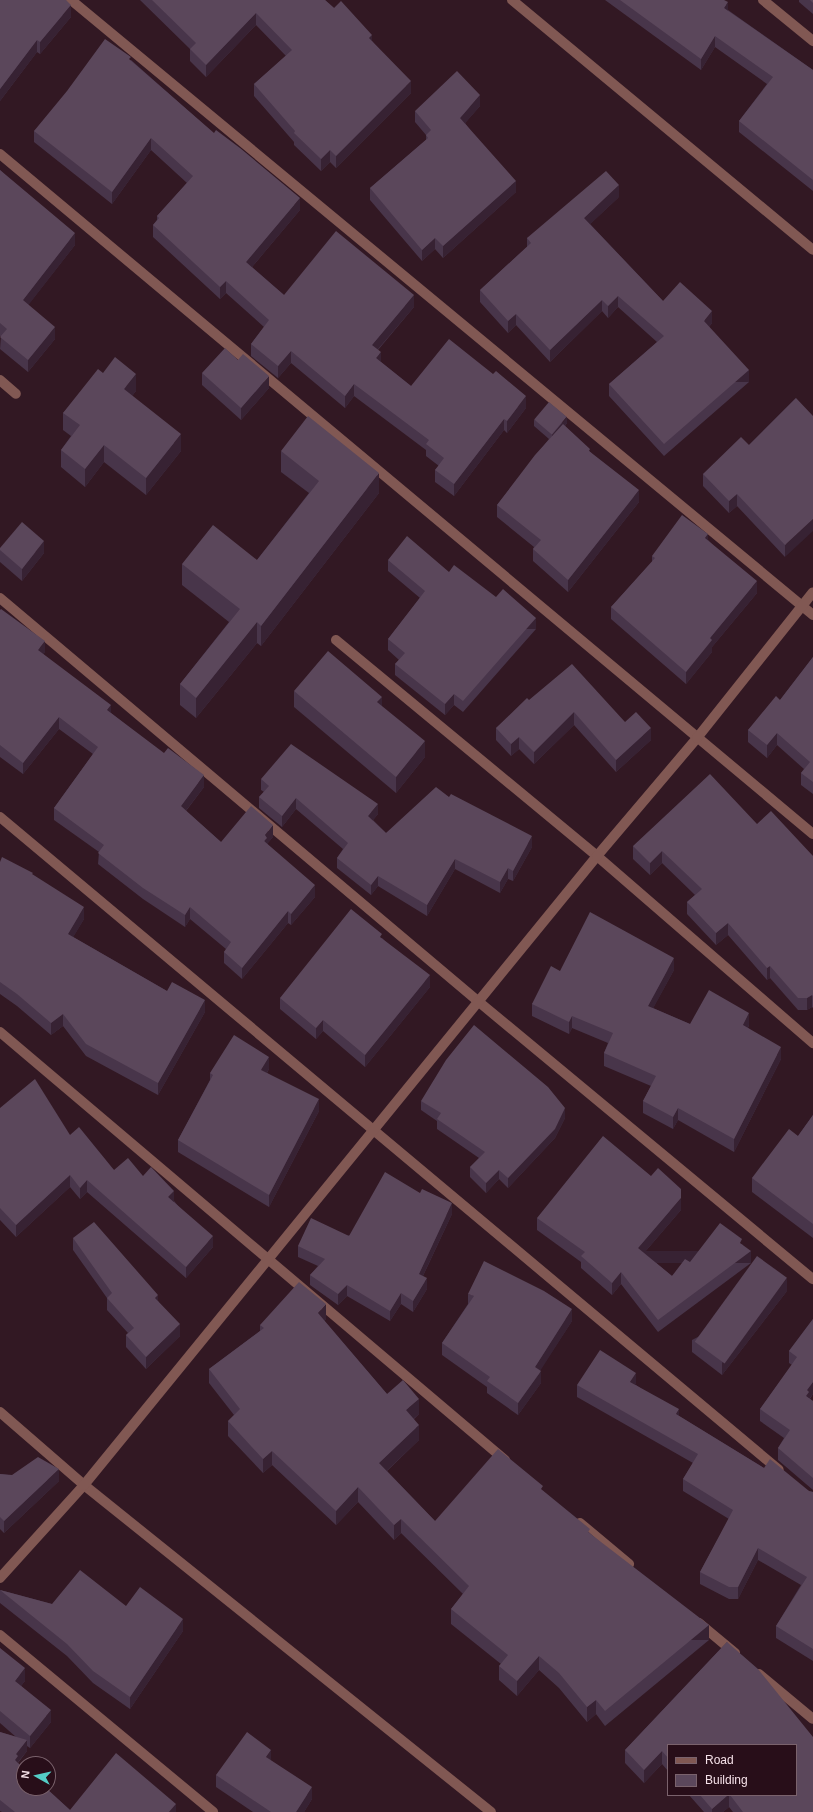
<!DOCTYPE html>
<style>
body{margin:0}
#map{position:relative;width:813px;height:1812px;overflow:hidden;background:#321823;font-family:Helvetica,sans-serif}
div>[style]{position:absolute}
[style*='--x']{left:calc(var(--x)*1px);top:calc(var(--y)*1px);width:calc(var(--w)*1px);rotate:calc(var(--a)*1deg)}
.minor>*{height:10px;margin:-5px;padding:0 5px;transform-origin:5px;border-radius:5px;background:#815853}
.wall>*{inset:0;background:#48354a}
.shaded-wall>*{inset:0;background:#372233;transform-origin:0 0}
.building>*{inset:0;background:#5b475b;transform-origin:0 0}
span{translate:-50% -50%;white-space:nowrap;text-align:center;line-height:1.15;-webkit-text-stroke:3.5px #280e19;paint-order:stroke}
.legend{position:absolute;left:667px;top:1744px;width:130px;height:52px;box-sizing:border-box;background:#280e19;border:1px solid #7a626c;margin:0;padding:5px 7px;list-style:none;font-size:12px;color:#f5e1e8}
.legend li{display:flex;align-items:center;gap:8px;height:20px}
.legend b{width:20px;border:1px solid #7a626c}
.north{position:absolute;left:16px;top:1756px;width:40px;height:40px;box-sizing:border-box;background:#280e19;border:1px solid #7a626c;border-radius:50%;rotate:278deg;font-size:11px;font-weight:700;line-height:16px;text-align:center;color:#f5e1e8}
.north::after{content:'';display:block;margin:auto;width:14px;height:18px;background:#54cdc6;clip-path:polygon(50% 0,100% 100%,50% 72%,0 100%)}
</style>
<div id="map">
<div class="minor">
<i style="--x:71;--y:0;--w:964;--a:39.65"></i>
<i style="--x:512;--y:0;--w:391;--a:39.7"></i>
<i style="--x:763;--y:0;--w:65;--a:39.4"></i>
<i style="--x:0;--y:154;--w:1060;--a:39.91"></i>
<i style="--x:0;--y:380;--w:21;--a:41"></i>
<i style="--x:0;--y:598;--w:627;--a:40.15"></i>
<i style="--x:479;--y:1002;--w:434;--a:39.7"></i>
<i style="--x:336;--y:640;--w:339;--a:39.6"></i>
<i style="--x:597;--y:856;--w:286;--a:40.9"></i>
<i style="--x:0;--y:817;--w:1016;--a:39.97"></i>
<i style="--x:0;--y:1032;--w:662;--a:40.28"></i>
<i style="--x:0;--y:1412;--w:111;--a:41"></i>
<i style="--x:84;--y:1485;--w:522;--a:38.78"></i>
<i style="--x:580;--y:1523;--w:64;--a:39.9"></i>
<i style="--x:0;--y:1578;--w:125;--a:-47.9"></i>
<i style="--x:84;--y:1485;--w:812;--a:-50.8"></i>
<i style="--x:597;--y:856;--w:155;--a:-49.7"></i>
<i style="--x:697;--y:738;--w:186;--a:-51.5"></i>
<i style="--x:699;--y:1623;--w:47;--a:39.8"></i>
<i style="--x:0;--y:1635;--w:277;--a:39.7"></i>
<i style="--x:759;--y:1674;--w:70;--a:39.8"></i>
</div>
<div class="wall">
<i style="clip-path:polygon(0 0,71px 17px,40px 54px,37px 52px,0 101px)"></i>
<i style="clip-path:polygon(140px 0,325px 0,334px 8px,372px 41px,411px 93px,336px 168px,330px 162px,321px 171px,294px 145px,294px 142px,254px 96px,254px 84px,286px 56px,256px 25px,206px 77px,190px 61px,190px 49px)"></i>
<i style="clip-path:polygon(605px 0,724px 0,728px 10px,813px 70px,813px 191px,739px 132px,739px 121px,767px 84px,715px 47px,701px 70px)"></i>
<i style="clip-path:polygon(799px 0,813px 0,813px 14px,799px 2px)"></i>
<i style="clip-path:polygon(131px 60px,300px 210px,252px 267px,284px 295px,414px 307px,378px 350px,381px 362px,411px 386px,526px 408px,507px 433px,504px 430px,454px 496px,435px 482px,435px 470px,439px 466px,426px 456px,426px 450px,354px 396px,345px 408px,291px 363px,278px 378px,251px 356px,251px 344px,264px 327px,226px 293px,220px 299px,153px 237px,153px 225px,157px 220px,157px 216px,187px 183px,151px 150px,112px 204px,34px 142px,34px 131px)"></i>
<i style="clip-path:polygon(480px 106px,465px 123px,516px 192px,443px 258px,435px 249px,422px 261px,370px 200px,370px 188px,426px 140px,426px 135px,415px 122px,415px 111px)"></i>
<i style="clip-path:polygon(0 170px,75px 245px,28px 305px,55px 339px,28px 372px,0 349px,1px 336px,0 336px)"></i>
<i style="clip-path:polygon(619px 197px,590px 224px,663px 301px,712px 323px,709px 327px,749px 382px,664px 456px,609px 396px,609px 384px,657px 342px,618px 307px,608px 318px,602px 311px,550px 362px,516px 325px,508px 333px,480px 302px,480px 290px,527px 247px,527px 238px)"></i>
<i style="clip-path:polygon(103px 373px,136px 391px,132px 396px,181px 451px,146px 495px,104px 462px,85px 487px,61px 467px,61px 450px,71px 436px,63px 430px,63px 413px)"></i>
<i style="clip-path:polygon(202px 373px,269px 388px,241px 420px,202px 385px)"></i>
<i style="clip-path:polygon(796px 398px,785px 557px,737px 506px,729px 513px,703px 486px,703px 474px,749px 445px)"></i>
<i style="clip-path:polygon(534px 420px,567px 423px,565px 426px,639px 502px,568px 592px,533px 561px,533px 549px,534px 547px,497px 517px,497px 505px,549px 439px,534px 426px)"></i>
<i style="clip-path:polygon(281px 451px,379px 493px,261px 646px,257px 643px,196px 718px,180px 705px,180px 684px,229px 622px,182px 585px,182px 564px,257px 560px,309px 493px,281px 472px)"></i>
<i style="clip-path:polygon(708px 540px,757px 593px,712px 647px,712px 652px,686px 684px,611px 619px,611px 607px,652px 562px,652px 556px)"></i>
<i style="clip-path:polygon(0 548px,44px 553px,22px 581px,0 562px)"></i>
<i style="clip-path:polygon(388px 560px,449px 572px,536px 629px,463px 712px,454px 705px,445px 715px,395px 675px,395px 664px,399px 660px,388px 650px,388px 639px,420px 598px,388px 571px)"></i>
<i style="clip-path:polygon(0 610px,45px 652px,43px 654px,111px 713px,204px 787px,186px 811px,221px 842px,273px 837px,267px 844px,315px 897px,291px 925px,288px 923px,242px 979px,224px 963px,224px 952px,226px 949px,190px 919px,185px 927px,143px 899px,98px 864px,99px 852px,54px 820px,54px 808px,93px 754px,59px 729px,23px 774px,0 757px)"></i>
<i style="clip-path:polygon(813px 657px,813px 794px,801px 785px,801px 773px,804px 769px,777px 745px,767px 758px,748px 742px,748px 730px,780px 700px)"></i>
<i style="clip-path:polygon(294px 691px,425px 757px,396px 793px,294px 707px)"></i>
<i style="clip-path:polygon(529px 700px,625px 722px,651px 740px,616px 772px,574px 725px,534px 764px,519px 749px,511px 756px,496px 740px,496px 728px)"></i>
<i style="clip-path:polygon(261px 779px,378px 814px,373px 820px,386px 833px,449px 797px,532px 847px,513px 881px,508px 879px,500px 893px,455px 869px,427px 916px,378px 886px,371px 895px,337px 868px,337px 858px,343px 849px,296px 809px,282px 827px,259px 808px,259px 797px,264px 792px,261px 790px)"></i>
<i style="clip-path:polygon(757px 824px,813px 856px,813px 1008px,812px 1007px,807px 1010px,798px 1010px,770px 978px,767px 980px,728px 935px,716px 945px,687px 914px,687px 902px,695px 895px,662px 863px,650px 875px,633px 859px,633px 846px)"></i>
<i style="clip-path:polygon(0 862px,33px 875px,84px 919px,73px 937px,167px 991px,205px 1012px,158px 1095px,86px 1056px,63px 1026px,51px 1035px,17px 1006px,0 994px)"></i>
<i style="clip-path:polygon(382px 938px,430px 987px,365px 1067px,323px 1031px,316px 1039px,280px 1009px,280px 998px)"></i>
<i style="clip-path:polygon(674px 970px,653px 1008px,690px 1024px,749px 1025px,748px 1028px,781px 1059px,734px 1152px,678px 1120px,673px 1129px,643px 1113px,643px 1101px,651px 1086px,604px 1066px,604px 1053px,608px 1043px,572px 1028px,569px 1034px,532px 1016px,532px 1004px,560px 971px)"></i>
<i style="clip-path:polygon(269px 1069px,267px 1073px,319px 1111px,269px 1207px,178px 1152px,178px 1140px,210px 1080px,210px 1073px)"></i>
<i style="clip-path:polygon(421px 1101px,565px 1118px,555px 1138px,508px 1188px,499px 1179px,486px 1193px,470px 1177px,470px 1167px,479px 1158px,437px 1129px,437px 1121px,421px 1110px)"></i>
<i style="clip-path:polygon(0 1108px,70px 1135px,114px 1170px,143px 1176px,174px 1201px,213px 1247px,186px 1278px,87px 1192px,80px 1199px,70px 1187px,16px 1237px,0 1220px)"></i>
<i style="clip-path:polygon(813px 1115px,813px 1238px,752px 1192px,752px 1178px,798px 1136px)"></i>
<i style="clip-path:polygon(681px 1210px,644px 1253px,672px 1276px,690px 1262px,742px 1244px,751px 1263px,658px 1332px,621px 1284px,612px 1295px,581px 1268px,581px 1262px,537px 1230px,537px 1218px)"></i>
<i style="clip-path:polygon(452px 1214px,423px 1276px,427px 1289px,413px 1312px,401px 1304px,390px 1321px,347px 1296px,338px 1305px,310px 1285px,310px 1275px,318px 1266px,298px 1257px,298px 1246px)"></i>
<i style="clip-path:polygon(73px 1238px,158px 1301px,180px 1336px,146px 1369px,126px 1347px,126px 1335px,128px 1333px,107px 1310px,107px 1298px,73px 1250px)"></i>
<i style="clip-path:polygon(787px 1291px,722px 1375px,692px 1352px,692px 1340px)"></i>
<i style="clip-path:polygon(468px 1294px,572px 1321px,540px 1370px,541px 1383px,518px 1415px,487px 1393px,487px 1387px,442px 1355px,442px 1343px,468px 1304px)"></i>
<i style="clip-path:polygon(326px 1319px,324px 1321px,387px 1394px,419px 1414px,414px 1419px,419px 1440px,387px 1471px,435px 1521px,543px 1491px,709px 1640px,605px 1726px,596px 1714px,587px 1722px,559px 1688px,539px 1670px,517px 1696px,499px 1680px,499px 1666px,501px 1664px,451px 1624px,451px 1609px,463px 1594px,401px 1533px,394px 1540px,358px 1502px,336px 1525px,272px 1465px,263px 1473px,228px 1436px,228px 1421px,234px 1415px,209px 1383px,209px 1369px,260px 1331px,260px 1325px)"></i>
<i style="clip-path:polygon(813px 1319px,813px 1394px,810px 1399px,813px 1401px,813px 1490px,778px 1460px,778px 1448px,784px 1438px,760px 1421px,760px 1409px,792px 1365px,789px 1363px,789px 1351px)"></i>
<i style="clip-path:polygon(577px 1385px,636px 1385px,679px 1416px,764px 1468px,809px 1491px,813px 1492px,813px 1661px,776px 1638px,776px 1626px,801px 1585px,758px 1560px,738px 1599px,729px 1599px,700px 1584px,700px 1572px,729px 1519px,683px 1491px,683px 1479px,693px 1463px,577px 1397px)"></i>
<i style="clip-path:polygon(0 1474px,59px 1481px,4px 1533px,0 1529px)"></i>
<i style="clip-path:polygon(0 1590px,52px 1604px,126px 1606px,183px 1631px,130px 1709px,93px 1683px,67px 1656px,0 1603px)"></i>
<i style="clip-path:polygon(727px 1642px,813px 1812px,733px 1812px,729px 1807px,723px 1812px,704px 1812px,689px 1795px,796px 1795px,668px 1745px,668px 1771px,662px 1764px,644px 1783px,625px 1763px,625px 1750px)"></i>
<i style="clip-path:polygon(0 1648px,25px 1681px,21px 1686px,51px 1722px,30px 1748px,27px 1746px,27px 1751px,18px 1763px,70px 1810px,176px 1812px,2px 1812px,0 1811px,0 1732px,16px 1737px,0 1723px)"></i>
<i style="clip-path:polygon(271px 1761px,312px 1799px,304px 1812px,253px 1812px,216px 1787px,216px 1775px)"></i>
</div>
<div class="shaded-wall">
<i style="clip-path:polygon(728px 2px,728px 13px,724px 8px)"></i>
<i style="clip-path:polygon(71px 5px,71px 17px,40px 54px,40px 42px)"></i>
<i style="clip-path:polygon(256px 13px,256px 25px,206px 77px,206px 65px)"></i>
<i style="clip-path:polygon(372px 35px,372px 47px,369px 38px)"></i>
<i style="clip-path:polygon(715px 36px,715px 47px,701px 70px,701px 59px)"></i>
<i style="clip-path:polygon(37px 40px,37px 52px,0 101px,0 89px)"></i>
<i style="clip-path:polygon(411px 81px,411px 93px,336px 168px,336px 156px)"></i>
<i style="clip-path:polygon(480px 95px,480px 106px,460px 129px,460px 118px)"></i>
<i style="clip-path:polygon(151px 138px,151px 150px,112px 204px,112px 192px)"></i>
<i style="clip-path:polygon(330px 150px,330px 162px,321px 171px,321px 159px)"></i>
<i style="clip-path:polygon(516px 181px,516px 192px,443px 258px,443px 246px)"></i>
<i style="clip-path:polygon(619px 185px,619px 197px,584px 230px,584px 218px)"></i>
<i style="clip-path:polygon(300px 198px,300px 210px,246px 274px,246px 262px)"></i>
<i style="clip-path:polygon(75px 233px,75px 245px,23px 312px,23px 300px)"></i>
<i style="clip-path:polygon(435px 238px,435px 249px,422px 261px,422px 250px)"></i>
<i style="clip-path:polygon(226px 281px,226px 293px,220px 299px,220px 287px)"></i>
<i style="clip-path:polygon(414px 295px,414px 307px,372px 356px,372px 345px)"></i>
<i style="clip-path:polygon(618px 296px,618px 307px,608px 318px,608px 306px)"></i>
<i style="clip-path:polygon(602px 300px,602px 311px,550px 362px,550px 350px)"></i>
<i style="clip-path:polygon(712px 311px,712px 323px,704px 333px,704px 321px)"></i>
<i style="clip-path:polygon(516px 314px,516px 325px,508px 333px,508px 321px)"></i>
<i style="clip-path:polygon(55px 327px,55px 339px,28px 372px,28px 360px)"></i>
<i style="clip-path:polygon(291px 351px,291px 363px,278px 378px,278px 366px)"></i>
<i style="clip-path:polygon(381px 352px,381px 364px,376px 358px)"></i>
<i style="left:749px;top:370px;width:12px;height:113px;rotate:90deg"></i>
<i style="clip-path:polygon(136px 374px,136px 391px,124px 406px,124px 389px)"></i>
<i style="clip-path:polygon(269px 376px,269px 388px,241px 420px,241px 408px)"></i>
<i style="clip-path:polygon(354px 384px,354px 396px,345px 408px,345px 396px)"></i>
<i style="clip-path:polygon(526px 396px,526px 408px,507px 433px,507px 421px)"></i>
<i style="clip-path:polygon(567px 417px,567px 423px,552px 441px,552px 435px)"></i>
<i style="clip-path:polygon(504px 419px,504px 430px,454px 496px,454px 484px)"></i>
<i style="clip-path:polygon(181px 434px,181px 451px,146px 495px,146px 478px)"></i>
<i style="clip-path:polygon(104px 445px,104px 462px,85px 487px,85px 469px)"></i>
<i style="clip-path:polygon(379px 473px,379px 493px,261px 646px,261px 626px)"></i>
<i style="clip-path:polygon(639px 490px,639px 502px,568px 592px,568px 580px)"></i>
<i style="clip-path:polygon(737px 494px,737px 506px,729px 513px,729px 501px)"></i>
<i style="clip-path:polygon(813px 519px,813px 531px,785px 557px,785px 545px)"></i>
<i style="clip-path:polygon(708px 534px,708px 546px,705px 538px)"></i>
<i style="clip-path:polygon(44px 541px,44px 553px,22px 581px,22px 569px)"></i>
<i style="clip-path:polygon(757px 581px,757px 593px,712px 647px,712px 652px,686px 684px,686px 672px,710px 638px)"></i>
<i style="left:536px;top:618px;width:11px;height:111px;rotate:90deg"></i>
<i style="clip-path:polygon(257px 622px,257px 643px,196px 718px,196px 698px)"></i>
<i style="clip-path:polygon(45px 641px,45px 652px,38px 662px,38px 650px)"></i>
<i style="clip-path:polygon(454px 694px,454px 705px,445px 715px,445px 704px)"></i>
<i style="clip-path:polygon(382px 697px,382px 713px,377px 702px)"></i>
<i style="clip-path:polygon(111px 705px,111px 717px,107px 710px)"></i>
<i style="clip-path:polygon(574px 712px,574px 725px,534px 764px,534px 752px)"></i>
<i style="clip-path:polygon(59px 717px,59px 729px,23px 774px,23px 763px)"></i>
<i style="clip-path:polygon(651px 728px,651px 740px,616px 772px,616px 760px)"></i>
<i style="clip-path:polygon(777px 733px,777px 745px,767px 758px,767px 745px)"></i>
<i style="clip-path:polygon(519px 737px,519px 749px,511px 756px,511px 744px)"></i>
<i style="clip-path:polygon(425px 741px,425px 757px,396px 793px,396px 777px)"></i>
<i style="clip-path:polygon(204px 775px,204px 787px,181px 817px,181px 806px)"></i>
<i style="clip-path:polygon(296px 798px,296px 809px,282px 827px,282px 816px)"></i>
<i style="clip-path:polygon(378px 804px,378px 814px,368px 826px,368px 816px)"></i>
<i style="clip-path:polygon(273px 825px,273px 837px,267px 844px,264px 853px,265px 835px)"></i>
<i style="clip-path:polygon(532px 836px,532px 847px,513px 881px,513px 871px)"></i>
<i style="clip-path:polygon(662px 851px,662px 863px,650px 875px,650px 863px)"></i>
<i style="clip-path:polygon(455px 859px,455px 869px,427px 916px,427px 905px)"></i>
<i style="clip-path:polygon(508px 868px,508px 879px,500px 893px,500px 882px)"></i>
<i style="clip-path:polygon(378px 876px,378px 886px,371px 895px,371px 885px)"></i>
<i style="clip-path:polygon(315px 885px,315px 897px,291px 925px,291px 914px)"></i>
<i style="clip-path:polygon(84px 907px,84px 919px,68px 946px,68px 934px)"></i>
<i style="clip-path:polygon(190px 907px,190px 919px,185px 927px,185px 915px)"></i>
<i style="clip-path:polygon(288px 911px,288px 923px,242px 979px,242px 968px)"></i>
<i style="clip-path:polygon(728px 923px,728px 935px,716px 945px,716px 933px)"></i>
<i style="clip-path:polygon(674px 958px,674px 970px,648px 1018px,648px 1006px)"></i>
<i style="clip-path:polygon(770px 966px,770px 978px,767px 980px,767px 968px)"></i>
<i style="clip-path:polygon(430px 975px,430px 987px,365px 1067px,365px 1055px)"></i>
<i style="clip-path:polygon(812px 995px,812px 1007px,807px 1010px,807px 998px)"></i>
<i style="clip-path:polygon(205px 1000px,205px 1012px,158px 1095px,158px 1083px)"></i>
<i style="clip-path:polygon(749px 1013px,749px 1025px,743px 1037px,743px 1025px)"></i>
<i style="clip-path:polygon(63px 1014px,63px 1026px,51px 1035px,51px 1023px)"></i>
<i style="clip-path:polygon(572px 1016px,572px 1028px,569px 1034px,569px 1022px)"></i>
<i style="clip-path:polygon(323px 1020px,323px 1031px,316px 1039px,316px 1028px)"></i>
<i style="clip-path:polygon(781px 1047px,781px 1059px,734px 1152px,734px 1139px)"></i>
<i style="clip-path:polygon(269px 1057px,269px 1069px,261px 1082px,261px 1070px)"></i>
<i style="clip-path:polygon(319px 1099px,319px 1111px,269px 1207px,269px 1195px)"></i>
<i style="clip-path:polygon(565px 1108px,565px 1118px,555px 1138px,508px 1188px,508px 1178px)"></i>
<i style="clip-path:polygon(678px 1108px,678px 1120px,673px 1129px,673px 1117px)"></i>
<i style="clip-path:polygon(499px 1170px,499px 1179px,486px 1193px,486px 1183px)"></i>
<i style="clip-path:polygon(70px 1175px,70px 1187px,16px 1237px,16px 1225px)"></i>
<i style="clip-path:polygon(87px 1180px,87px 1192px,80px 1199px,80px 1188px)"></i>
<i style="clip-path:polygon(174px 1191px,174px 1203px,168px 1197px)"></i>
<i style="clip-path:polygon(681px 1198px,681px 1210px,638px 1260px,638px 1248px)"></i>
<i style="clip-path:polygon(452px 1203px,452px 1214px,419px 1284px,419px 1274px)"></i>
<i style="clip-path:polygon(213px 1236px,213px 1247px,186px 1278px,186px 1267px)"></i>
<i style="left:751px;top:1251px;width:12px;height:116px;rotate:90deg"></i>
<i style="clip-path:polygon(621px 1272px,621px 1284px,612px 1295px,612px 1283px)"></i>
<i style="clip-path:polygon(427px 1278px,427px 1289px,413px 1312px,413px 1301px)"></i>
<i style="clip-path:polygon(787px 1278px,787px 1291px,722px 1375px,722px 1363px)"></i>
<i style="clip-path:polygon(347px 1285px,347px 1296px,338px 1305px,338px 1294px)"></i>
<i style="clip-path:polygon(401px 1293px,401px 1304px,390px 1321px,390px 1311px)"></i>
<i style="clip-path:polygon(158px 1295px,158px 1307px,155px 1298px)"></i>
<i style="clip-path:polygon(326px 1304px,326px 1319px,318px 1328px,318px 1313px)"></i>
<i style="clip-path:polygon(572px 1309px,572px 1321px,535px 1379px,535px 1367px)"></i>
<i style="clip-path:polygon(180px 1324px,180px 1336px,146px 1369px,146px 1357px)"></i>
<i style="clip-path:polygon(541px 1371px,541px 1383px,518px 1415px,518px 1403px)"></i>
<i style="clip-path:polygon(636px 1373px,636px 1384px,630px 1394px,630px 1382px)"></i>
<i style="clip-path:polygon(813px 1382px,813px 1394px,809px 1399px,806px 1396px,807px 1390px)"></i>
<i style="clip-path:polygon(419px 1399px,419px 1414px,406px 1425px,406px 1410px)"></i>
<i style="clip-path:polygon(679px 1409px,679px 1421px,676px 1414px)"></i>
<i style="clip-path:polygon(419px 1425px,419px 1440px,379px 1478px,379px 1463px)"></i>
<i style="clip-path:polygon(272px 1451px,272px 1465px,263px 1473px,263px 1459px)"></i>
<i style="clip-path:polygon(59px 1469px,59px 1481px,4px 1533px,4px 1521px)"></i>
<i style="clip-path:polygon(358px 1487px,358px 1502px,336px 1525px,336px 1511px)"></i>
<i style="clip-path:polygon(401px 1519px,401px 1533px,394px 1540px,394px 1525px)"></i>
<i style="clip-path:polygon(758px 1548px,758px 1560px,738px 1599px,738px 1587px)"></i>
<i style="clip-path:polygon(183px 1619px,183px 1631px,130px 1709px,130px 1697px)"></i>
<i style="left:709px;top:1625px;width:15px;height:135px;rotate:90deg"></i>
<i style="clip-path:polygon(539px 1656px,539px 1670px,517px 1696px,517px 1681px)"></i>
<i style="clip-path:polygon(25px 1668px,25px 1681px,15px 1693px,15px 1681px)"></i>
<i style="clip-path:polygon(596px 1700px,596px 1714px,587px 1722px,587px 1707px)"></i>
<i style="clip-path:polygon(51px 1710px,51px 1722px,30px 1748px,30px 1736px)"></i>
<i style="clip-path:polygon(27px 1740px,27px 1751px,18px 1762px,18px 1767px,15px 1760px,16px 1754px)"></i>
<i style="clip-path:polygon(271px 1750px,271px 1762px,266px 1757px)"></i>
<i style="clip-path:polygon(662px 1751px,662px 1764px,644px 1783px,644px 1770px)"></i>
<i style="clip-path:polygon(312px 1787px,312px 1799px,304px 1812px,296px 1812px)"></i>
<i style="clip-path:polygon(728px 1795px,729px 1795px,729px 1807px,723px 1812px,712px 1812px,712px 1809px)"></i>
<i style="clip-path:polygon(176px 1804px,176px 1812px,169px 1812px)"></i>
</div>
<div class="building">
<i style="clip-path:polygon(0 0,66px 0,71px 5px,40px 42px,37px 40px,0 89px)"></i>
<i style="clip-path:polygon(152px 0,325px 0,334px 8px,341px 1px,372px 35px,369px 38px,411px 81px,336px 156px,330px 150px,321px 159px,294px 133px,295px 131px,254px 84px,292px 50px,256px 13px,206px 65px,190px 49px,196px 43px)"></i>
<i style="clip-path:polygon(620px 0,724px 0,728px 2px,724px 8px,813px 70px,813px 180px,739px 121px,773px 77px,715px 36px,701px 59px)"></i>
<i style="clip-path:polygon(810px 0,813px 0,813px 3px)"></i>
<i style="clip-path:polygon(105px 39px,131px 57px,129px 59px,214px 133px,216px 130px,240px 148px,300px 198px,246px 262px,284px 295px,336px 231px,414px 295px,372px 345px,381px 352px,376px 358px,411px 386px,449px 339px,493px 374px,496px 371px,526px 396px,507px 421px,504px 419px,454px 484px,435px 470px,444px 458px,426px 444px,429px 440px,354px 384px,345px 396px,291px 351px,278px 366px,251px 344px,269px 320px,226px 281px,220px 287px,153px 225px,159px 218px,157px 216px,193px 176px,151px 138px,112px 192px,34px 131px,67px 91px)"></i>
<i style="clip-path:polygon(457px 71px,480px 95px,460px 118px,516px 181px,443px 246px,435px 238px,422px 250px,370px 188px,428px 138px,426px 135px,431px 130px,415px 111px)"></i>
<i style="clip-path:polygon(0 170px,75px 233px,23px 300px,55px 327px,28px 360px,0 337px,7px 329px,0 323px)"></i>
<i style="clip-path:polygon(606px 171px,619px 185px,584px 218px,663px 301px,680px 282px,712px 311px,704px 321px,749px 370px,664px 444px,609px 384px,664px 336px,618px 296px,608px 306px,602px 300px,550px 350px,516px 314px,508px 321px,480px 290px,531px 243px,527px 238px)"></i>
<i style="clip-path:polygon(225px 348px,238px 360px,243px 354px,269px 376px,241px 408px,202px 373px)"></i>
<i style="clip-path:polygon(115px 357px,136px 374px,124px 389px,181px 434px,146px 478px,104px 445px,85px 469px,61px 450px,80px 425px,63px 413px,98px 369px,103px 373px)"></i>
<i style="clip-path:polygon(796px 398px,813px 416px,813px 519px,785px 545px,737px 494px,729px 501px,703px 474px,741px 437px,749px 445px)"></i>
<i style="left:549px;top:402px;width:23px;height:23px;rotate:40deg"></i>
<i style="clip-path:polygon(308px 416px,379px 473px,261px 626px,257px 622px,196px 698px,180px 684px,240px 609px,182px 564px,213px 525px,257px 560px,319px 481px,281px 451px)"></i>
<i style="clip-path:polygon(563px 424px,590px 449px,589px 451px,639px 490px,568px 580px,533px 549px,541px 540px,497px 505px,535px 455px)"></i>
<i style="clip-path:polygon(682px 515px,708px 534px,705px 538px,757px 581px,710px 638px,712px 640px,686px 672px,611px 607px,655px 558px,652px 556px)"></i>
<i style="clip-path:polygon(22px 522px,44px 541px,22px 569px,0 550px,0 548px)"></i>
<i style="clip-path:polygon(407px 536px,449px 572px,454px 565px,496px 597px,503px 589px,536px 618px,463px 701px,454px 694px,445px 704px,395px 664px,405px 653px,388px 639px,425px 591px,388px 560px)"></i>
<i style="clip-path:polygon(1px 609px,45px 641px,38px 650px,111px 705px,107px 710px,164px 753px,168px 748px,204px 775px,181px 806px,221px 842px,251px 806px,273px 825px,265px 835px,267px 838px,264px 841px,315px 885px,291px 914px,288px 911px,242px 968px,224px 952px,231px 942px,190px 907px,185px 915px,143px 888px,98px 853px,104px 845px,54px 808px,98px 747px,59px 717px,23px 763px,0 745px,0 610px)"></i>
<i style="clip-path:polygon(328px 651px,382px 697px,377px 702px,425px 741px,396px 777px,294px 691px)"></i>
<i style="clip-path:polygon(813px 657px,813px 782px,801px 773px,810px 762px,777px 733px,767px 745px,748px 730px,776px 696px,780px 700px)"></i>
<i style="clip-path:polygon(572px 664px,625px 722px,636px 712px,651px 728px,616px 760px,574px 712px,534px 752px,519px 737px,511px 744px,496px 728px,527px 698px,529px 700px)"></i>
<i style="clip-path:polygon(291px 744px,378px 804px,368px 816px,386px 833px,436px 787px,449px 797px,451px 794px,532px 836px,513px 871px,508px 868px,500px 882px,455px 859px,427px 905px,378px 876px,371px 885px,337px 858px,348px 843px,296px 798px,282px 816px,259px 797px,269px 786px,261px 779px)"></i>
<i style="clip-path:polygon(710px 774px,757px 824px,771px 811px,813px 856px,813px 996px,812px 995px,807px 998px,798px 998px,770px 966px,767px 968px,728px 923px,716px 933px,687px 902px,702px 889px,662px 851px,650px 863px,633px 846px)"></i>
<i style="clip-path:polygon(2px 857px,33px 873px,32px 874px,84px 907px,68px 934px,167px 991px,172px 982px,205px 1000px,158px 1083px,86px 1044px,63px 1014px,51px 1023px,17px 994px,0 982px,0 862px)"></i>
<i style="clip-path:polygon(351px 909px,382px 934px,380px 937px,430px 975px,365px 1055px,323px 1020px,316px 1028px,280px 998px)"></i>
<i style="clip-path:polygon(590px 912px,674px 958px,648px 1006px,690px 1024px,709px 990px,749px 1013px,743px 1025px,781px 1047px,734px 1139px,678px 1108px,673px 1117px,643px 1101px,656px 1076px,604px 1053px,613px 1033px,572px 1016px,569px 1022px,532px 1004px,551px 966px,560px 971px)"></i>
<i style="clip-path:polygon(474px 1025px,548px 1087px,565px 1108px,555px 1129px,508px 1178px,499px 1170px,486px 1183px,470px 1167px,485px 1152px,437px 1119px,441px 1113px,421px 1101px,446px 1060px)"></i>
<i style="clip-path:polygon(234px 1035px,269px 1057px,261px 1070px,319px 1099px,269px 1195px,178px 1140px,213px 1075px,210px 1073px)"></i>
<i style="clip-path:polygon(35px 1079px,70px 1135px,79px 1127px,114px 1170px,128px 1158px,143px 1176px,151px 1167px,174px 1191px,168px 1197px,213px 1236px,186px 1267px,87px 1180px,80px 1188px,70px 1175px,16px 1225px,0 1208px,0 1108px)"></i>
<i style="clip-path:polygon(813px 1115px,813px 1224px,752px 1178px,789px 1129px,798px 1136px)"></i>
<i style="clip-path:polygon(603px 1136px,651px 1176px,658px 1168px,681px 1189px,681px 1198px,638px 1248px,672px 1276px,685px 1259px,690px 1262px,720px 1223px,742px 1239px,740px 1243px,751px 1251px,658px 1320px,621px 1272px,612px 1283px,581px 1256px,585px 1252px,537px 1218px)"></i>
<i style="clip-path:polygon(385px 1172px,420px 1193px,422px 1189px,452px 1203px,419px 1274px,427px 1278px,413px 1301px,401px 1293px,390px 1311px,347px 1285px,338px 1294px,310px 1275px,325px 1259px,298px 1246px,311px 1218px,349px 1236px)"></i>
<i style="clip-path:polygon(94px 1222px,158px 1295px,155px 1298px,180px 1324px,146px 1357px,126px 1335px,134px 1328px,107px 1298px,112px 1293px,73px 1238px)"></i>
<i style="left:757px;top:1256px;width:37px;height:106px;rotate:36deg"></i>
<i style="clip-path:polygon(484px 1261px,544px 1291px,572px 1309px,535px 1367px,541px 1371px,518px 1403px,487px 1381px,490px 1377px,442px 1343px,474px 1296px,468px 1294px)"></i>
<i style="clip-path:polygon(299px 1282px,326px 1304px,318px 1313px,387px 1394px,403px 1380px,419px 1399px,406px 1410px,419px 1425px,379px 1463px,435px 1521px,498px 1449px,543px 1486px,541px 1489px,590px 1529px,588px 1532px,709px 1625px,605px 1711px,596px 1700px,587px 1707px,559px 1673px,539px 1656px,517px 1681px,499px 1666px,508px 1655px,451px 1609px,469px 1586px,401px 1519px,394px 1525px,358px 1487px,336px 1511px,272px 1451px,263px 1459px,228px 1421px,240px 1409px,209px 1369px,264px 1328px,260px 1325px)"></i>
<i style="clip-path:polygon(813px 1319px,813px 1382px,807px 1390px,809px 1392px,806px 1396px,813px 1401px,813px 1478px,778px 1448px,790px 1430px,760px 1409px,797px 1357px,789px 1351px)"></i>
<i style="clip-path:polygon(600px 1350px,636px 1373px,630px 1382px,679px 1409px,676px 1414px,764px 1468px,770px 1459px,809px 1491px,813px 1492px,813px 1649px,776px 1626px,807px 1577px,758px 1548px,738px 1587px,729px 1587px,700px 1572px,733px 1510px,683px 1479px,698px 1454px,577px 1385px)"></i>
<i style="clip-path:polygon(38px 1457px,59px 1469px,4px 1521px,0 1517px,0 1474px,12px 1475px)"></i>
<i style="clip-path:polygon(80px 1570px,126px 1606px,140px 1587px,183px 1619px,130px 1697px,93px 1671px,67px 1644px,0 1590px,52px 1604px)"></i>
<i style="clip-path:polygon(727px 1642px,758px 1669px,813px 1737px,813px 1812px,743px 1812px,730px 1795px,796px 1795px,796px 1745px,668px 1745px,668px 1758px,662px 1751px,644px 1770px,625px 1750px)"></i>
<i style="clip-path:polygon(0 1648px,25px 1668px,15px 1681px,51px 1710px,30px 1736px,0 1711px)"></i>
<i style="clip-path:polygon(0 1732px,27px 1740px,16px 1754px,18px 1756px,15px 1760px,24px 1769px,24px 1788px,46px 1788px,70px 1810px,116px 1753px,176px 1804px,169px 1812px,15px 1812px,0 1800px)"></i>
<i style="clip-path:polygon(247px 1732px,271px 1750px,266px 1757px,312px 1787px,296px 1812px,271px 1812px,216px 1775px)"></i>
<i style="clip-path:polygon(700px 1795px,728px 1795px,712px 1809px)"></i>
</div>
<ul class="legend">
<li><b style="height:5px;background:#815853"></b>Road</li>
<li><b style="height:11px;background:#5b475b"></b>Building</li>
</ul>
<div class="north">N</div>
</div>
